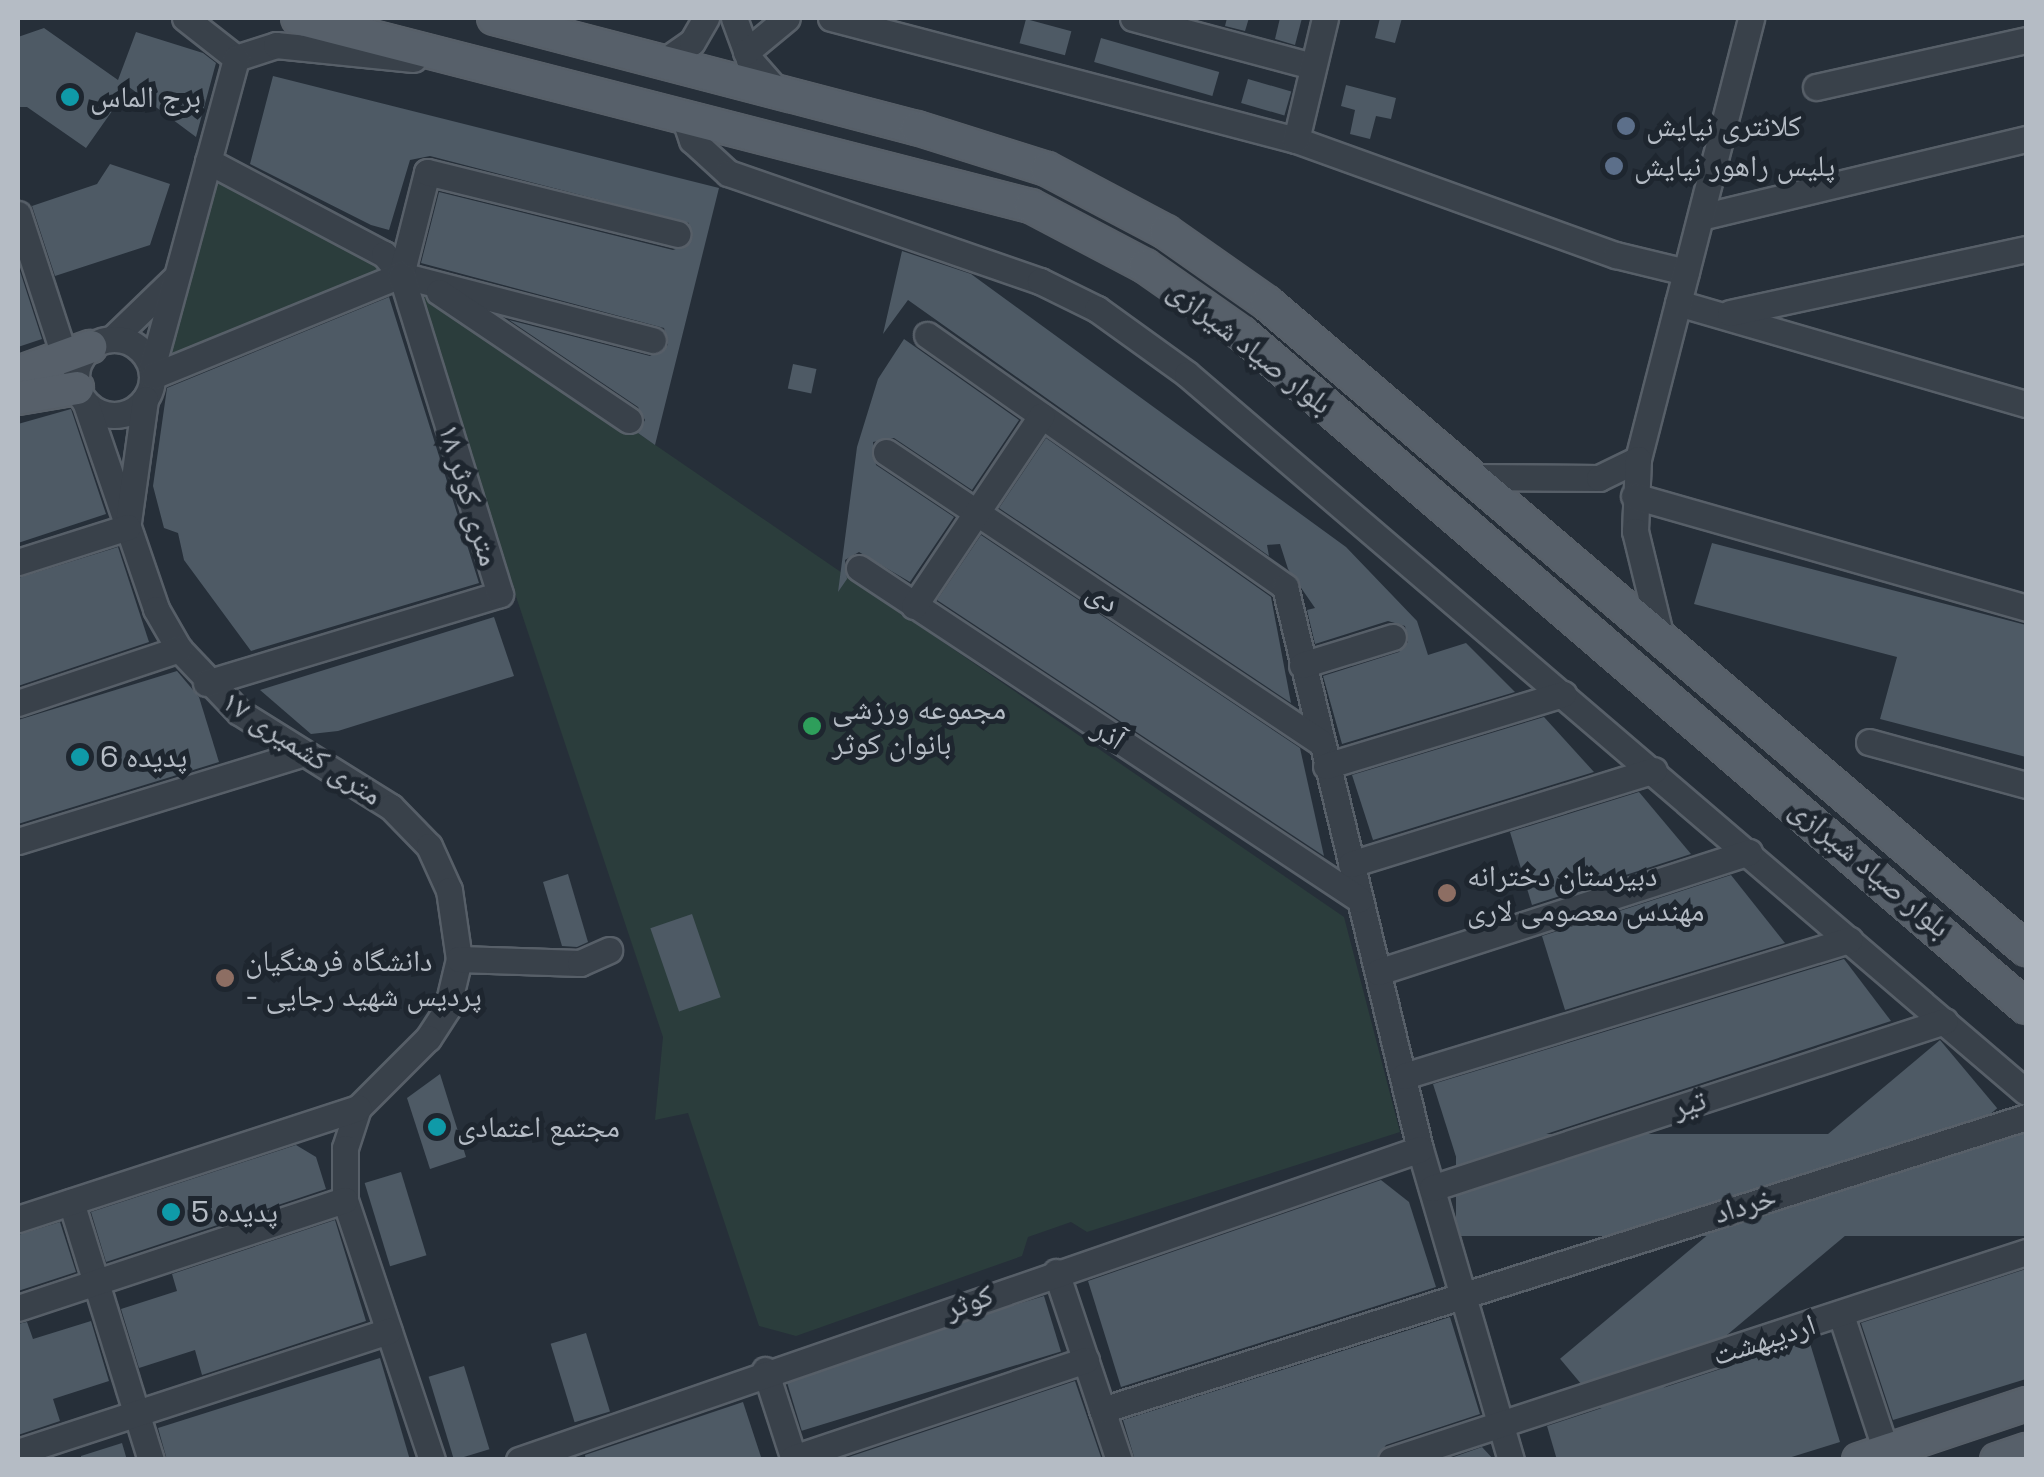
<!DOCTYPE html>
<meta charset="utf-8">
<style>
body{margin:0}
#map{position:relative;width:2044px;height:1477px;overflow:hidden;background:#262f39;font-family:"Space Grotesk","Noto Naskh Arabic",sans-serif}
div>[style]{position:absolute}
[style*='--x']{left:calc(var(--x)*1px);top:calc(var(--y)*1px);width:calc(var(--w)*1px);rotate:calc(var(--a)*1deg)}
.green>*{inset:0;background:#2b3d3c}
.building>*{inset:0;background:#4e5a65;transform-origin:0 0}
.roads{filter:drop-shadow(2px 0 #575f68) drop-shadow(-2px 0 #575f68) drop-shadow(0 2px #575f68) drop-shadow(0 -2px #575f68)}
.minor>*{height:25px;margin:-12.5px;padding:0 12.5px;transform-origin:12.5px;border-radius:12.5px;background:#39414a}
.minor>.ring{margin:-12.5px;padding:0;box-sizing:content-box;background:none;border:25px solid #39414a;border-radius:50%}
.major>*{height:32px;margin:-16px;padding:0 16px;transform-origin:16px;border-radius:16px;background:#57606a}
.dots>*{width:28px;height:28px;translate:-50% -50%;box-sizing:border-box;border:5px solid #1e262f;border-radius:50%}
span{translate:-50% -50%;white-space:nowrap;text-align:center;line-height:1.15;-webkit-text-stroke:10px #1e262f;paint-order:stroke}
.poi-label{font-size:30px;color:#b5bcc5}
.left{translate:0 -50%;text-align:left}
.street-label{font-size:30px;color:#b5bcc5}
.frame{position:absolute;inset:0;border:20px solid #b5bcc5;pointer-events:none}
</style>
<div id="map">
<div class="green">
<i style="clip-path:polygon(216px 179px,386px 271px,169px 358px)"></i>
<i style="clip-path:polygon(413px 288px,435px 294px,1344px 917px,1400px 1132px,1087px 1232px,1071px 1222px,1028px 1237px,1022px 1256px,796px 1336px,759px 1326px,688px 1113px,655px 1120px,663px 1037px)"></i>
</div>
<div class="building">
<i style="clip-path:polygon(1227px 18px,1249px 18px,1245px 31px,1225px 26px)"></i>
<i style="clip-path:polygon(1280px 18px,1302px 18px,1295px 45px,1275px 39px)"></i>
<i style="clip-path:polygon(1380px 18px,1402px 18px,1395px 43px,1375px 38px)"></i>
<i style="left:1026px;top:19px;width:47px;height:25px;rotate:15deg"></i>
<i style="clip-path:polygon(44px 28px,118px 80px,136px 32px,203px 53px,216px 63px,196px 137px,129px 87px,86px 148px,27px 107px,18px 107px,18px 37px)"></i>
<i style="left:1101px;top:38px;width:123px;height:25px;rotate:16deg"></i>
<i style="clip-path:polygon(273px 76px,719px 188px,655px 445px,638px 433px,645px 420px,638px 407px,509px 320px,650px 356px,668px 345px,664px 328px,421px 263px,439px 192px,673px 250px,689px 244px,689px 223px,430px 156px,410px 160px,389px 230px,371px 225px,250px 164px)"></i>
<i style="left:1248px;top:79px;width:45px;height:25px;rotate:16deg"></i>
<i style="clip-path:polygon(1346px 85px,1396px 98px,1391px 119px,1376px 116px,1370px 139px,1350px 134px,1355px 110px,1341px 106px)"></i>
<i style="clip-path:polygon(110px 164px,170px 184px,150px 245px,55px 276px,32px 206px,97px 184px)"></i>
<i style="clip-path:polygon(902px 251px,971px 274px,1346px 547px,1417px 621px,1428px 655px,1466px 643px,1515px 692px,1342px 744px,1323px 676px,1399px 652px,1408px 642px,1405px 626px,1388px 621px,1315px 644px,1307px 610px,1315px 608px,1288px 569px,1280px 544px,1267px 545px,1269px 556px,908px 300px,883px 334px)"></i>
<i style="clip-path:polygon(18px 265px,42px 339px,18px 347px)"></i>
<i style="clip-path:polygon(389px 297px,479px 583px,251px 651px,184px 560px,178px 533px,164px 528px,153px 486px,167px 388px)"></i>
<i style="clip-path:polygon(904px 339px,1019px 420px,972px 490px,894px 438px,873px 442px,876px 465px,954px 517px,910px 582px,859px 552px,845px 560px,847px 579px,838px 592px,857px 447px,878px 379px)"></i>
<i style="left:793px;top:364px;width:24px;height:25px;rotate:12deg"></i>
<i style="clip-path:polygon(71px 409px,106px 514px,18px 543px,18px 424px)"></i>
<i style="clip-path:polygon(1046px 438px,1271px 597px,1291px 703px,999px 508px)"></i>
<i style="clip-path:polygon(981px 535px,1300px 748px,1324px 856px,937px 600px)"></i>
<i style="clip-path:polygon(1712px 543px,2026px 625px,2026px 757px,1880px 719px,1897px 657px,1694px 604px)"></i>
<i style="clip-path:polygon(118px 547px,149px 642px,18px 686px,18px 578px)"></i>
<i style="clip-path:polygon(494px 617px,514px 676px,338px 731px,311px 734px,260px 690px)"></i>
<i style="clip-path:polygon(177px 671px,199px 697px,219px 762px,18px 824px,18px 720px)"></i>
<i style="clip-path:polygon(1544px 717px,1594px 772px,1373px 840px,1352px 775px)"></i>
<i style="clip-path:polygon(1639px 792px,1691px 854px,1532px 905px,1510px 832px)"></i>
<i style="clip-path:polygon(568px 874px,588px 942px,577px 947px,562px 946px,543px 882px)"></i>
<i style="clip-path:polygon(1731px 875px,1785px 943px,1565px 1010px,1542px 936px)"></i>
<i style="left:692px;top:914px;width:88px;height:44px;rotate:71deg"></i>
<i style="clip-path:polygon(1844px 959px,1891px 1021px,1458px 1163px,1433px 1084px)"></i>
<i style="left:1940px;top:1040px;width:89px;height:496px;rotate:50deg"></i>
<i style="clip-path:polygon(440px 1074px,466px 1157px,430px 1169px,407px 1098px)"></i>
<i style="left:2026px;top:1134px;width:102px;height:570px;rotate:90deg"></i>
<i style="clip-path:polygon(296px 1145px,316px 1157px,326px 1189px,106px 1262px,91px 1212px)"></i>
<i style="left:401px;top:1172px;width:87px;height:38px;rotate:73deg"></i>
<i style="clip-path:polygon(1381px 1180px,1409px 1202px,1436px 1287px,1121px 1387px,1088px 1281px)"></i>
<i style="clip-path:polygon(335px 1220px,366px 1321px,202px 1375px,195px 1350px,139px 1368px,121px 1309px,177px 1291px,172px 1274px)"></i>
<i style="clip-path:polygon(60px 1222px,76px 1272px,18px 1291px,18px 1235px)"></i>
<i style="clip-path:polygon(2026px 1269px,2026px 1379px,1893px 1420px,1861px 1323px)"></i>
<i style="left:1044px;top:1296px;width:58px;height:271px;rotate:73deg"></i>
<i style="clip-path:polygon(1450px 1317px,1480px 1414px,1386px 1445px,1375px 1460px,1135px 1460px,1123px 1420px)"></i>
<i style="clip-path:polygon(91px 1321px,109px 1381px,53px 1399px,60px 1421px,18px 1435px,18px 1324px,27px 1322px,33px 1339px)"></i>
<i style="left:586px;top:1333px;width:82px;height:37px;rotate:73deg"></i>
<i style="clip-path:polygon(1809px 1340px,1840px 1442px,1782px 1460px,1557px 1460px,1547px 1426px)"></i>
<i style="clip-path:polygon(380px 1358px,410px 1460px,167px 1460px,158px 1428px)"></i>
<i style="left:464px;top:1366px;width:87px;height:37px;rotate:73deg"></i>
<i style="clip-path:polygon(1075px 1381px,1102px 1460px,840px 1460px)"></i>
<i style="clip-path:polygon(743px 1402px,762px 1460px,586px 1460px,585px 1455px)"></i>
<i style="clip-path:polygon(122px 1443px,127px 1460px,81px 1460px,81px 1456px)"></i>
<i style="clip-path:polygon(1482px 1447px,1494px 1460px,1445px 1460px)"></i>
</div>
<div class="roads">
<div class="minor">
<i style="--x:185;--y:18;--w:65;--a:38.1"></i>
<i style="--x:734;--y:18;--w:44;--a:69.9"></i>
<i style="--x:749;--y:59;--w:44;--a:48.7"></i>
<i style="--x:831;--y:18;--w:481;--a:14.7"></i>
<i style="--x:1296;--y:140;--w:340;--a:19.8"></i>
<i style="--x:1616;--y:255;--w:72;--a:13.7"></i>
<i style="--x:1133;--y:18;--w:185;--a:15"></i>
<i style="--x:746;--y:52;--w:53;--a:-39.7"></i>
<i style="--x:236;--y:58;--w:42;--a:-18"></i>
<i style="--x:276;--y:45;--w:138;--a:5.8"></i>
<i style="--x:663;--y:62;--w:35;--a:-35"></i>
<i style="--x:692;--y:42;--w:28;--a:-60"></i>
<i style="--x:1816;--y:87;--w:215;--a:-12.6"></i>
<i style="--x:683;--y:114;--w:28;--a:71"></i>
<i style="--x:692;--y:140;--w:49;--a:42.5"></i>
<i style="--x:728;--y:173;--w:330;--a:19.1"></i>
<i style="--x:1040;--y:281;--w:64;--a:26.2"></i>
<i style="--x:1097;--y:309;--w:111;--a:35.8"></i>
<i style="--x:1187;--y:374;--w:1104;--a:40.56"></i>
<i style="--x:1296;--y:140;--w:125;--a:-76.6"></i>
<i style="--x:208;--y:161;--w:199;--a:27.9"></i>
<i style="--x:384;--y:254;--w:27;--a:51"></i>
<i style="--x:401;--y:275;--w:260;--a:14.5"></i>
<i style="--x:18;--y:214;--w:148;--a:71.9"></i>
<i style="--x:1701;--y:217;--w:334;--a:-13.5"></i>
<i style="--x:401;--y:275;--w:106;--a:-75.8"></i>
<i style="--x:427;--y:172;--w:258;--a:13.9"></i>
<i style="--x:439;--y:292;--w:229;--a:34"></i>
<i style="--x:1678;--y:303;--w:362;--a:16.2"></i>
<i style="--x:1730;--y:313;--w:303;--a:-12.2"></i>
<i style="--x:927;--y:335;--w:438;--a:35.1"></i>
<i style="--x:1285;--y:587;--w:578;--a:76.49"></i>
<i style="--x:1420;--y:1149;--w:324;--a:73.7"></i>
<i style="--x:113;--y:338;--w:85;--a:-44"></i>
<i class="ring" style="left:76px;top:339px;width:51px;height:51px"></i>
<i style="--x:152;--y:368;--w:321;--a:-74.8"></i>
<i style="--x:153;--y:376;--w:268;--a:-22.2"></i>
<i style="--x:86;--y:404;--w:217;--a:71.1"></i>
<i style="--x:156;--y:609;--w:46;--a:60.1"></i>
<i style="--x:179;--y:649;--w:87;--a:46.4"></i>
<i style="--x:239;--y:712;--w:179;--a:32"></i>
<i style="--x:391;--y:807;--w:54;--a:45.7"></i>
<i style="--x:429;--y:846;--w:48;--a:65.6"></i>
<i style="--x:449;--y:890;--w:70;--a:81.8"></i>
<i style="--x:459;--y:959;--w:51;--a:103.5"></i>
<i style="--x:447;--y:1009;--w:35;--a:123"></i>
<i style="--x:428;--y:1038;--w:99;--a:135"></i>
<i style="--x:358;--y:1108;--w:42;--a:108"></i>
<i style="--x:345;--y:1148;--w:52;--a:90"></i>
<i style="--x:345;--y:1200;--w:274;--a:71.5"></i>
<i style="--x:886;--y:452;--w:522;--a:33.75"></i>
<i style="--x:1638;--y:459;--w:455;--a:-75.6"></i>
<i style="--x:1472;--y:477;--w:127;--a:0.5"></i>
<i style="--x:1599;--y:478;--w:43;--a:-26"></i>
<i style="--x:1638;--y:459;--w:72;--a:92.4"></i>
<i style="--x:1635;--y:531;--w:110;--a:76.3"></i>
<i style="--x:1634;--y:496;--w:408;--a:15.9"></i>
<i style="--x:128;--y:522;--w:124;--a:-82.1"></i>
<i style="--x:18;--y:562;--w:115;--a:-17.7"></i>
<i style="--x:859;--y:568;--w:600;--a:33.5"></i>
<i style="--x:914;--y:606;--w:229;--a:-56.2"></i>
<i style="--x:1302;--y:665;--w:95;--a:-17.1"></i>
<i style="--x:206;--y:683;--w:307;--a:-16.8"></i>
<i style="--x:500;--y:594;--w:334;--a:-107.2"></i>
<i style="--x:18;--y:703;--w:170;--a:-18.5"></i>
<i style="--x:1869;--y:742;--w:163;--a:15.3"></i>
<i style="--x:1326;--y:766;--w:248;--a:-16.9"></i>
<i style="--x:18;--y:841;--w:296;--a:-17.1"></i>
<i style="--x:1351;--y:864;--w:317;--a:-17.2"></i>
<i style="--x:459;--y:959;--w:121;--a:1.9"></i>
<i style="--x:580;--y:963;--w:32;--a:-24"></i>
<i style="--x:1378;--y:972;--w:390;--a:-17.9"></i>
<i style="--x:1404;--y:1076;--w:466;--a:-17"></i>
<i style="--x:1432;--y:1188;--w:539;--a:-18.03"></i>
<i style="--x:71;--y:1202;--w:270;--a:72.8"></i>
<i style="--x:18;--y:1219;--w:358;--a:-18.1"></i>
<i style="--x:1056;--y:1272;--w:198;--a:71.5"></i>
<i style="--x:18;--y:1308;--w:344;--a:-18.3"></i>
<i style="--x:1841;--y:1315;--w:143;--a:71.7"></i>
<i style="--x:765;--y:1370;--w:95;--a:72.1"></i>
<i style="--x:1102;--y:1410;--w:969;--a:-17.59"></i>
<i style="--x:18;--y:1452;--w:390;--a:-18.1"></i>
<i style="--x:793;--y:1458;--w:309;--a:-18.5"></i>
<i style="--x:519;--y:1460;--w:953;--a:-19.04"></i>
<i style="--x:1391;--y:1460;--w:668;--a:-18.14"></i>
</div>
<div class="major">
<i style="--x:298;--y:18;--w:757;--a:14.39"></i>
<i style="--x:1031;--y:206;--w:129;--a:27.8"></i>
<i style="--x:1145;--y:266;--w:118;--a:35"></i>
<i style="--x:1242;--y:334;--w:1033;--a:40.64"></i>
<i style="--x:494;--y:18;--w:437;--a:14.6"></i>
<i style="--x:917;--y:128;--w:136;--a:17.5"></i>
<i style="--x:1047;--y:169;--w:135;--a:27.9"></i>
<i style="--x:1166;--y:232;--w:123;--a:35.1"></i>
<i style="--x:1267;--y:303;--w:997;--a:40.4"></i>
<i style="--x:18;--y:373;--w:77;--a:-19.9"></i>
<i style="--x:18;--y:398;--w:60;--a:-9.6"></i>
<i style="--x:1859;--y:1460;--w:176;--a:-18.5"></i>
<i style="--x:1997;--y:1460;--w:31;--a:-19"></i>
</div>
</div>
<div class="dots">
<i style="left:70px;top:97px;background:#0f9aa8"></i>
<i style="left:1626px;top:126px;background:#5c6f8a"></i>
<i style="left:1614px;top:166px;background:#5c6f8a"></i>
<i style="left:812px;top:726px;background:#2e9e5b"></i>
<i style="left:80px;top:757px;background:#0f9aa8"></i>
<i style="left:1447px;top:893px;background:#8d6e63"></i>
<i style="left:225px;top:978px;background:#8d6e63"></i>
<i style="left:437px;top:1127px;background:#0f9aa8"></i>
<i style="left:171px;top:1212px;background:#0f9aa8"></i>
</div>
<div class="poi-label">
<span class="left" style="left:90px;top:97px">برج الماس</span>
<span class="left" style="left:1646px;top:126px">کلانتری نیایش</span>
<span class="left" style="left:1634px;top:166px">پلیس راهور نیایش</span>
<span class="left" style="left:832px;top:726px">مجموعه ورزشی<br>بانوان کوثر</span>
<span class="left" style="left:100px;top:757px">پدیده 6</span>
<span class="left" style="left:1467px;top:893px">دبیرستان دخترانه<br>مهندس معصومی لاری</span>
<span class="left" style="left:245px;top:978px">دانشگاه فرهنگیان<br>- پردیس شهید رجایی</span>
<span class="left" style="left:457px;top:1127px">مجتمع اعتمادی</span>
<span class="left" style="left:191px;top:1212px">پدیده 5</span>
</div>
<div class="street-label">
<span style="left:1250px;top:347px;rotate:38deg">بلوار صیاد شیرازی</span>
<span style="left:469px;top:495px;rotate:73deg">۱۸ متری کوثر</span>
<span style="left:1103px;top:597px;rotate:34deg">دی</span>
<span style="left:1109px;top:734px;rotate:33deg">آذر</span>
<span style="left:302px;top:748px;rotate:33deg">۱۷ متری کشمیری</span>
<span style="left:1870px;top:868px;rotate:40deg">بلوار صیاد شیرازی</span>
<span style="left:1689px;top:1104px;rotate:-18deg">تیر</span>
<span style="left:1745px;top:1205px;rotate:-17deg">خرداد</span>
<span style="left:969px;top:1302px;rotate:-19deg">کوثر</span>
<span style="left:1764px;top:1340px;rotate:-18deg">اردیبهشت</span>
</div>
<div class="frame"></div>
</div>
